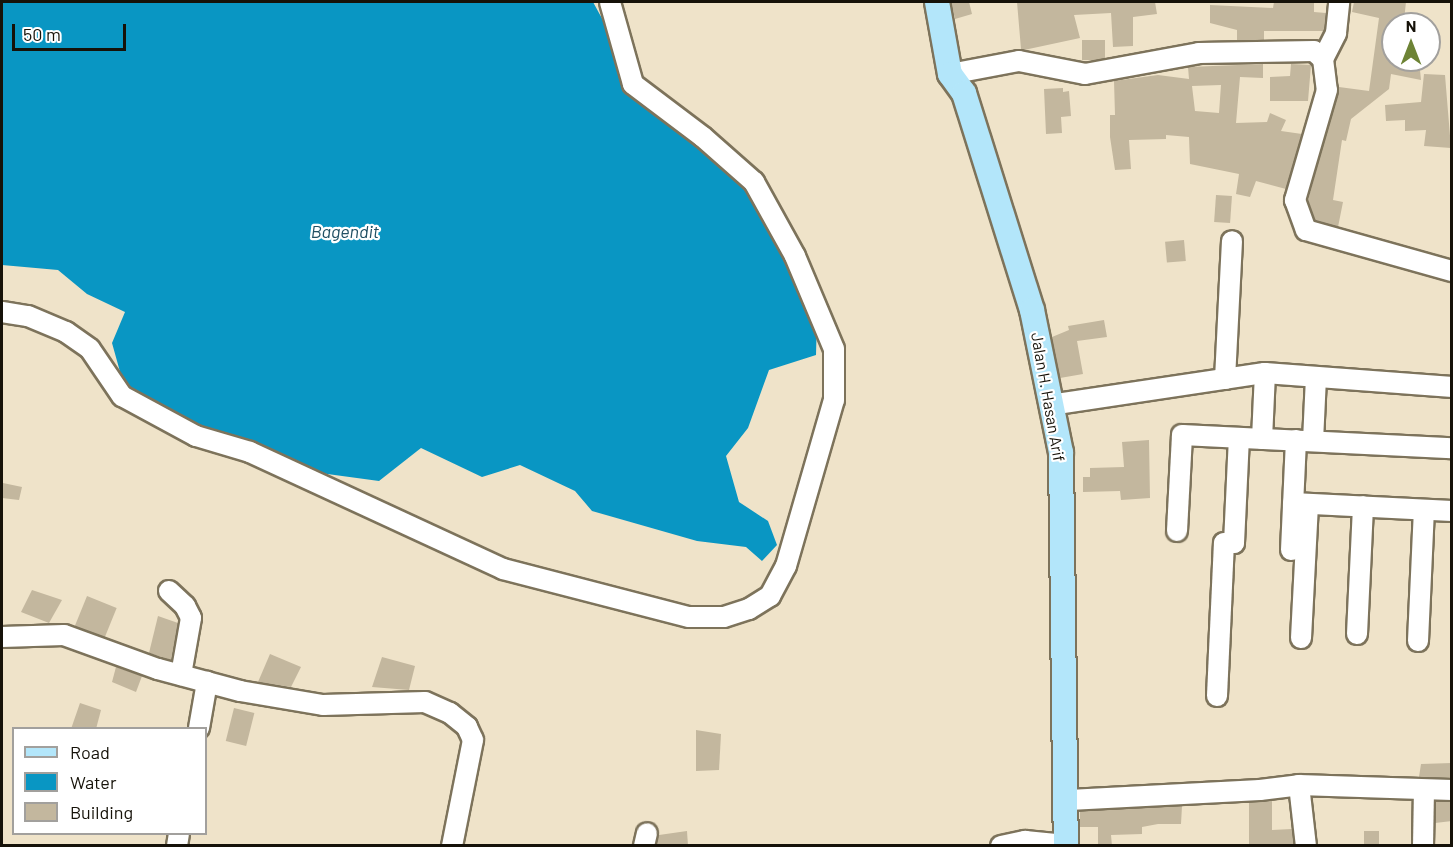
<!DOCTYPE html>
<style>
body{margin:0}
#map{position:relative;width:1453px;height:847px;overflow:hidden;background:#efe3c9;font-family:Barlow,sans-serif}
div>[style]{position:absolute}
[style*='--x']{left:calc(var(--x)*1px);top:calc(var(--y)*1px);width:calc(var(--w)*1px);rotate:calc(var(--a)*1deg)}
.water>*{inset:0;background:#0996c3}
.building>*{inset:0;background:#c3b79e;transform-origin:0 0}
.roads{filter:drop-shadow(2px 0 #7d735b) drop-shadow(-2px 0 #7d735b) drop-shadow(0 2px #7d735b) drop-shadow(0 -2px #7d735b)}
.minor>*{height:20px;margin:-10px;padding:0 10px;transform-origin:10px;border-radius:10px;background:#fff}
.major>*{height:24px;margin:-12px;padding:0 12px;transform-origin:12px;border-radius:12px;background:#b3e6fa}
span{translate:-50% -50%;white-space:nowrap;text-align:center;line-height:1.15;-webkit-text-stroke:4.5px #fff;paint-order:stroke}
.street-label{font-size:16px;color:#161209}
.water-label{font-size:18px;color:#215064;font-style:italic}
.frame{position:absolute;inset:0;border:3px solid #161209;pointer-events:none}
.legend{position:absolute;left:12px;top:727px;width:195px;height:108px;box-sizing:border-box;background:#fff;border:2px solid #a2a09d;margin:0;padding:8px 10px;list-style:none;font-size:18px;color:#161209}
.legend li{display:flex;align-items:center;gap:12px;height:30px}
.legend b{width:30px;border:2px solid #a2a09d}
.north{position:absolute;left:1381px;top:12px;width:60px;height:60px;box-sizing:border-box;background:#fff;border:2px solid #a2a09d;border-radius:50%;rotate:0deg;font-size:16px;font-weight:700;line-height:24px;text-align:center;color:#161209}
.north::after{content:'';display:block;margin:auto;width:21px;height:27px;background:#6d8335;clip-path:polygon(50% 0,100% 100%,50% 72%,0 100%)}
.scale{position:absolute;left:12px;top:24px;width:114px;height:27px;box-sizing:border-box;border:3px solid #161209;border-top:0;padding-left:8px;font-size:18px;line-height:21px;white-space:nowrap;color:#161209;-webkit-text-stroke:4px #fff;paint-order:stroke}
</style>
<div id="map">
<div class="water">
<i style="clip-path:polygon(2px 2px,593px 2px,605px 24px,621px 84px,714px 154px,765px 213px,793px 279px,817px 317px,816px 355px,769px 370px,748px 428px,726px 456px,739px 502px,768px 521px,777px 545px,762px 561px,746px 547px,697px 541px,592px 511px,575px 491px,520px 465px,482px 477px,421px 448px,379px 481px,320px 473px,190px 437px,129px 404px,112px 343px,125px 312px,87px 294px,58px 270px,2px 265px)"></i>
</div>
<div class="building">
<i style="clip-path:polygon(951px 2px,969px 2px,972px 14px,955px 19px)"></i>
<i style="clip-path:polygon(1017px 2px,1155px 2px,1157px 14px,1133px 17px,1133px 46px,1113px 47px,1111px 13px,1074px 15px,1080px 38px,1024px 50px,1021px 49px)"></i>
<i style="clip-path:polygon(1274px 2px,1314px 2px,1314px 12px,1326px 13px,1324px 31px,1264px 31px,1264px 40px,1237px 40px,1237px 30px,1210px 23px,1210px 5px,1273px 8px)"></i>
<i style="clip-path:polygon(1354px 2px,1406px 2px,1404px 20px,1393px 19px,1393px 60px,1419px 60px,1421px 80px,1391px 74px,1389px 89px,1351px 119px,1346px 141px,1342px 140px,1333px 200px,1343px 202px,1338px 227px,1315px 220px,1308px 200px,1339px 87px,1369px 91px,1379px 18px,1352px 12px)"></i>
<i style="left:1082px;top:40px;width:23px;height:20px"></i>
<i style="clip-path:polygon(evenodd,1263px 64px,1263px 78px,1240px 77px,1236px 123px,1267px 122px,1270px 113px,1286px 120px,1281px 131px,1302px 134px,1286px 189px,1256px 181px,1250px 197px,1236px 194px,1239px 174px,1190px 164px,1189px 137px,1166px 135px,1166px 139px,1129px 140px,1131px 169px,1115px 170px,1110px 137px,1110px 115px,1115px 115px,1114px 81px,1158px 75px,1189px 79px,1188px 67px,1263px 64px,1221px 85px,1219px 113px,1195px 111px,1192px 86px,1221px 85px)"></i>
<i style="clip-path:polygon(1291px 64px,1311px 65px,1308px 101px,1270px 101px,1270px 77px,1290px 76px)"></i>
<i style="clip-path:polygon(1424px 74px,1445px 75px,1451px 148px,1424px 146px,1426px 130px,1405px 131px,1405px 120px,1386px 121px,1385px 105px,1421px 102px)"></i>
<i style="clip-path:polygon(1063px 88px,1063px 92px,1069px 91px,1071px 116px,1061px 117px,1062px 133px,1046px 134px,1044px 89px)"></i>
<i style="left:1216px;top:195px;width:16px;height:27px;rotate:4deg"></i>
<i style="left:1184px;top:240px;width:21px;height:19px;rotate:85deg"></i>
<i style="clip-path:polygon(1104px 320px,1107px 337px,1077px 341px,1083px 374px,1060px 378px,1052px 337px,1069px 330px,1068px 326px)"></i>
<i style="clip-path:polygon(1149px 440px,1150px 498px,1121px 500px,1120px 491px,1083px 492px,1083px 477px,1090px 477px,1090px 468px,1124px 467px,1122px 442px)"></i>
<i style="clip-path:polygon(3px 483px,22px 487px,19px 500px,2px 498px)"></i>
<i style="clip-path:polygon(32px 590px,62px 600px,49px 623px,21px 612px)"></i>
<i style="left:87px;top:596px;width:32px;height:33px;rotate:22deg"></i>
<i style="clip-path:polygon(158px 616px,178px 623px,171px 660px,149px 653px)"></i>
<i style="clip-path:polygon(270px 654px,301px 667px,291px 687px,258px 682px)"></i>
<i style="clip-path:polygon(382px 657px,415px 666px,409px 690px,372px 687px)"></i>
<i style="clip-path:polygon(116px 667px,142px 676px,136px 692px,112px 682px)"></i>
<i style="clip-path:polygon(80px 703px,101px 710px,96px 729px,71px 729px)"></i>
<i style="left:234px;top:708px;width:21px;height:34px;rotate:14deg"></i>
<i style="clip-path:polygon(696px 730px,721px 734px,719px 770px,696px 771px)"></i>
<i style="clip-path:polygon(1452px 763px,1452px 778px,1419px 777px,1421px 764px)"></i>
<i style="clip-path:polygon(1272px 801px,1272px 830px,1292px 829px,1294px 846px,1249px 845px,1249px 803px)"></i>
<i style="clip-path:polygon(1436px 801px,1452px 802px,1452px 821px,1435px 823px)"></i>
<i style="clip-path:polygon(1182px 806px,1181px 824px,1158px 824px,1142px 827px,1142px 834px,1111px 835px,1112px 846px,1098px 846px,1098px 827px,1080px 827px,1080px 811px)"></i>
<i style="clip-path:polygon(687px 831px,688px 846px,656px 846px,659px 835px)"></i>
<i style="left:1364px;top:831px;width:15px;height:15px"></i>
</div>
<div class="roads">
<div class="minor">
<i style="--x:1323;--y:59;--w:29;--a:-63"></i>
<i style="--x:1336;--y:33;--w:31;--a:-84"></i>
<i style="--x:950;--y:74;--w:70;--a:-10.7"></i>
<i style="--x:1019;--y:61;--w:67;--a:11.1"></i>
<i style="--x:1085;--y:74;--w:116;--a:-10.4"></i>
<i style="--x:1199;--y:53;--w:115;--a:-1"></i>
<i style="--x:1314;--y:51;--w:12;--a:42"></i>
<i style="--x:1323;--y:59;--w:31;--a:83"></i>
<i style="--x:1327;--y:90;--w:115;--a:106.2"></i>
<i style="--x:1295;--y:200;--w:32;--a:70"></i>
<i style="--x:1306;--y:230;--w:152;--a:15.7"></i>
<i style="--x:2;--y:312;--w:26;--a:9"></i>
<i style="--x:28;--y:316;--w:41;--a:22.8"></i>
<i style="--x:66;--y:332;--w:29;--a:35"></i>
<i style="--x:90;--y:349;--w:57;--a:55.8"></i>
<i style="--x:122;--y:396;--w:84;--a:28.4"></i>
<i style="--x:196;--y:436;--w:56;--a:16.5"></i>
<i style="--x:250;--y:452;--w:279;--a:24.8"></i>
<i style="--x:503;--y:569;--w:192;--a:14.5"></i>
<i style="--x:689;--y:617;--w:35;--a:0"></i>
<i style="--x:724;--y:617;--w:26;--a:-18"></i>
<i style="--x:749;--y:609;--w:25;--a:-32"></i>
<i style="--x:770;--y:596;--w:34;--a:-62"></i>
<i style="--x:786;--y:566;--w:173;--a:-73.9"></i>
<i style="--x:834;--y:400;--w:51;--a:-90"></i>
<i style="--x:834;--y:349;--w:101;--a:-112.8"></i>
<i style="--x:795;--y:256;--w:85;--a:-119"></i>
<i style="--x:754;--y:182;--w:68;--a:-138.6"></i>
<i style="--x:703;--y:137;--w:88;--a:-142.9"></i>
<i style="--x:633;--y:84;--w:85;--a:-105.7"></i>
<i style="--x:1225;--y:379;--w:138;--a:-87.1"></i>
<i style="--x:1050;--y:405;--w:217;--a:-8.5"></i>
<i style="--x:1265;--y:373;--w:188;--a:4.3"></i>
<i style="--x:1262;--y:439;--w:66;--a:-87.4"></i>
<i style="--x:1313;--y:441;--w:64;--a:-87.3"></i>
<i style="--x:1293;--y:503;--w:159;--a:2.9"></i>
<i style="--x:1177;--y:531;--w:96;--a:-87"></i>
<i style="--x:1182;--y:435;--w:270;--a:2.8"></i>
<i style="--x:1291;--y:550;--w:110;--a:-87.4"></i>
<i style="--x:169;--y:591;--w:22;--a:43"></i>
<i style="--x:185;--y:606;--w:13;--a:63"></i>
<i style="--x:191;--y:618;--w:58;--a:100"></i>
<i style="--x:1357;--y:634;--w:128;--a:-87.3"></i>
<i style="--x:2;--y:637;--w:62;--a:-1.8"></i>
<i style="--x:64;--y:635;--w:100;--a:19.9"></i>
<i style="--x:158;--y:669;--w:85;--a:15"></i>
<i style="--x:240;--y:691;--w:84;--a:9.6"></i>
<i style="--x:323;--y:705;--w:102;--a:-1.7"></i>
<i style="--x:425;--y:702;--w:27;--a:24"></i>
<i style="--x:450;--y:713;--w:22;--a:39"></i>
<i style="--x:467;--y:727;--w:14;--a:65"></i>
<i style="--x:473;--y:740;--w:108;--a:101.2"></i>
<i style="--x:1301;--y:638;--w:134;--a:-87"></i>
<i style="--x:1418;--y:641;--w:131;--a:-87.4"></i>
<i style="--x:1217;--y:696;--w:153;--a:-87.4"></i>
<i style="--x:1224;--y:543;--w:10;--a:0"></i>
<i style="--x:1234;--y:543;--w:105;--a:-87.3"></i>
<i style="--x:199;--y:728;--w:47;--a:-80.1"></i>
<i style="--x:1299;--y:785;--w:61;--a:83.5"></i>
<i style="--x:1069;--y:800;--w:191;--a:-3"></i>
<i style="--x:1260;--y:790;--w:39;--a:-7"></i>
<i style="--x:1299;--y:785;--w:153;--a:1.9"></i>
<i style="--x:177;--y:846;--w:12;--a:-81"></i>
<i style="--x:644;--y:846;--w:13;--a:-77"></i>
<i style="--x:1001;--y:846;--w:25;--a:-12"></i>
<i style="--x:1025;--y:841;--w:41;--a:5.6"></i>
<i style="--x:1423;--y:846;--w:56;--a:-89"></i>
</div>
<div class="major">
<i style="--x:937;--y:2;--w:73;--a:79.8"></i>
<i style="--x:950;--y:74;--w:24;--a:54"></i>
<i style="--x:964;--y:93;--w:227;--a:72.6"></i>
<i style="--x:1032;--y:310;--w:145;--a:78.5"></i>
<i style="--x:1061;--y:452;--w:394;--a:89.3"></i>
</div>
</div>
<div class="street-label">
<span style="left:1048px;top:397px;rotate:80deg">Jalan H. Hasan Arif</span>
</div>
<div class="water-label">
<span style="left:345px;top:231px">Bagendit</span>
</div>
<div class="frame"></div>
<ul class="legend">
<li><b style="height:8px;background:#b3e6fa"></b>Road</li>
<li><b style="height:16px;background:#0996c3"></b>Water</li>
<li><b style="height:16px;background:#c3b79e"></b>Building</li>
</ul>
<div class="north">N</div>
<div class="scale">50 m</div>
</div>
